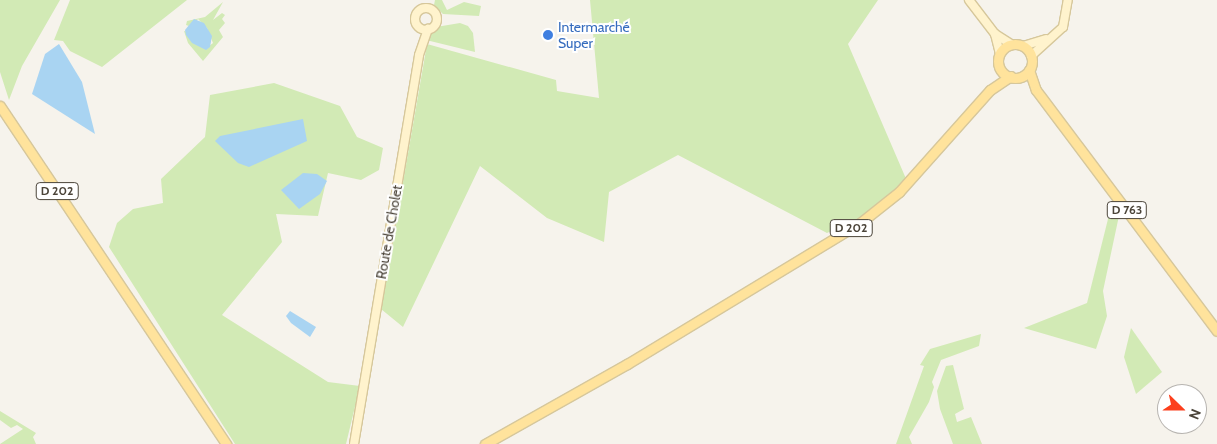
<!DOCTYPE html>
<meta charset="utf-8">
<style>
body{margin:0}
#map{position:relative;width:1217px;height:444px;overflow:hidden;background:#f6f3ec;font-family:Cabin,sans-serif}
div>[style]{position:absolute}
[style*='--x']{left:calc(var(--x)*1px);top:calc(var(--y)*1px);width:calc(var(--w)*1px);rotate:calc(var(--a)*1deg)}
.green>*{inset:0;background:#d2eab5}
.water>*{inset:0;background:#a9d4f2}
.roads{filter:drop-shadow(1px 0 #d6c79b) drop-shadow(-1px 0 #d6c79b) drop-shadow(0 1px #d6c79b) drop-shadow(0 -1px #d6c79b)}
.secondary>*{height:8px;margin:-4px;padding:0 4px;transform-origin:4px;border-radius:4px;background:#fff3cd}
.secondary>.ring{margin:-4px;padding:0;box-sizing:content-box;background:none;border:8px solid #fff3cd;border-radius:50%}
.primary>*{height:9px;margin:-4.5px;padding:0 4.5px;transform-origin:4.5px;border-radius:4.5px;background:#ffe39c}
.primary>.ring{margin:-4.5px;padding:0;box-sizing:content-box;background:none;border:9px solid #ffe39c;border-radius:50%}
.dots>*{width:14px;height:14px;translate:-50% -50%;box-sizing:border-box;border:2px solid #fff;border-radius:50%}
span{translate:-50% -50%;white-space:nowrap;text-align:center;line-height:1.15;-webkit-text-stroke:4px #fff;paint-order:stroke}
.shield-label span{padding:1px 4px;background:#fff;border:1px solid;border-radius:4px;-webkit-text-stroke-width:0}
.shield-label{font-size:12px;color:#4b4439;font-weight:700}
.shop-label{font-size:14px;color:#366cbe}
.left{translate:0 -50%;text-align:left}
.street-label{font-size:14px;color:#4b4439}
.north{position:absolute;left:1157px;top:384px;width:50px;height:50px;box-sizing:border-box;background:#fff;border:1px solid #b7b4b0;border-radius:50%;rotate:112deg;font-size:14px;font-weight:700;line-height:20px;text-align:center;color:#4b4439}
.north::after{content:'';display:block;margin:auto;width:18px;height:22px;background:#fc3f1d;clip-path:polygon(50% 0,100% 100%,50% 72%,0 100%)}
</style>
<div id="map">
<div class="green">
<i style="clip-path:polygon(0 0,60px 0,22px 66px,9px 100px,0 72px)"></i>
<i style="clip-path:polygon(70px 0,187px 0,102px 67px,70px 51px,63px 41px,54px 40px)"></i>
<i style="clip-path:polygon(435px 0,442px 0,447px 10px,464px 2px,481px 6px,479px 16px,443px 14px,434px 5px)"></i>
<i style="clip-path:polygon(590px 0,878px 0,848px 44px,907px 181px,878px 210px,827px 233px,678px 155px,609px 192px,604px 242px,547px 218px,480px 166px,403px 327px,381px 309px,427px 44px,556px 80px,557px 91px,599px 98px)"></i>
<i style="clip-path:polygon(223px 2px,213px 20px,222px 13px,225px 15px,222px 19px,225px 23px,219px 30px,223px 37px,203px 61px,188px 43px,184px 31px,189px 32px,205px 49px,213px 43px,207px 28px,198px 19px,192px 27px,186px 25px,187px 21px,205px 17px)"></i>
<i style="clip-path:polygon(460px 23px,468px 26px,473px 33px,475px 52px,426px 40px,436px 27px)"></i>
<i style="clip-path:polygon(274px 83px,340px 106px,357px 137px,383px 148px,379px 170px,361px 180px,328px 173px,318px 216px,276px 214px,282px 242px,222px 315px,328px 382px,360px 386px,346px 444px,235px 444px,109px 247px,117px 223px,133px 209px,163px 203px,161px 179px,205px 137px,210px 95px)"></i>
<i style="clip-path:polygon(1112px 203px,1120px 211px,1103px 291px,1107px 316px,1096px 349px,1024px 328px,1087px 303px)"></i>
<i style="clip-path:polygon(1131px 328px,1162px 372px,1136px 394px,1124px 357px)"></i>
<i style="clip-path:polygon(981px 334px,979px 346px,941px 360px,932px 382px,934px 387px,929px 402px,909px 437px,912px 444px,896px 444px,924px 366px,920px 365px,930px 349px)"></i>
<i style="clip-path:polygon(953px 365px,964px 409px,955px 414px,957px 422px,971px 417px,982px 444px,953px 444px,940px 409px,937px 391px,946px 366px)"></i>
<i style="clip-path:polygon(0 411px,36px 433px,33px 437px,36px 444px,0 444px,23px 429px,17px 425px,11px 428px,0 420px)"></i>
</div>
<div class="water">
<i style="clip-path:polygon(194px 19px,204px 23px,212px 36px,210px 47px,206px 50px,192px 43px,186px 35px,185px 30px)"></i>
<i style="clip-path:polygon(59px 44px,82px 82px,95px 134px,32px 94px,45px 54px)"></i>
<i style="clip-path:polygon(303px 119px,307px 141px,249px 167px,238px 163px,215px 141px,220px 136px)"></i>
<i style="clip-path:polygon(303px 173px,317px 174px,327px 181px,320px 194px,299px 209px,281px 190px)"></i>
<i style="clip-path:polygon(290px 311px,316px 327px,310px 337px,291px 323px,286px 316px)"></i>
</div>
<div class="roads">
<div class="secondary">
<i style="--x:969;--y:0;--w:43;--a:52.6"></i>
<i style="--x:995;--y:34;--w:19;--a:32"></i>
<i class="ring" style="left:415px;top:8px;width:14px;height:14px"></i>
<i style="--x:995;--y:34;--w:21;--a:76"></i>
<i style="--x:1023;--y:46;--w:24;--a:-17"></i>
<i style="--x:1031;--y:56;--w:43;--a:-42.2"></i>
<i style="--x:1063;--y:27;--w:27;--a:-80"></i>
<i style="--x:354;--y:444;--w:394;--a:-80.5"></i>
<i style="--x:419;--y:55;--w:28;--a:-71"></i>
</div>
<div class="primary">
<i class="ring" style="left:998px;top:44px;width:25px;height:25px"></i>
<i style="--x:1029;--y:70;--w:21;--a:71"></i>
<i style="--x:1036;--y:90;--w:301;--a:53.1"></i>
<i style="--x:0;--y:106;--w:407;--a:56.2"></i>
<i style="--x:485;--y:444;--w:163;--a:-29.4"></i>
<i style="--x:627;--y:364;--w:272;--a:-31.2"></i>
<i style="--x:860;--y:223;--w:50;--a:-38.5"></i>
<i style="--x:899;--y:192;--w:137;--a:-48.3"></i>
<i style="--x:990;--y:90;--w:25;--a:-34"></i>
</div>
</div>
<div class="dots">
<i style="left:548px;top:35px;background:#3f7fe0"></i>
</div>
<div class="shield-label">
<span style="left:57px;top:191px">D 202</span>
<span style="left:1127px;top:210px">D 763</span>
<span style="left:851px;top:228px">D 202</span>
</div>
<div class="shop-label">
<span class="left" style="left:558px;top:35px">Intermarché<br>Super</span>
</div>
<div class="street-label">
<span style="left:389px;top:232px;rotate:-80deg">Route de Cholet</span>
</div>
<div class="north">N</div>
</div>
